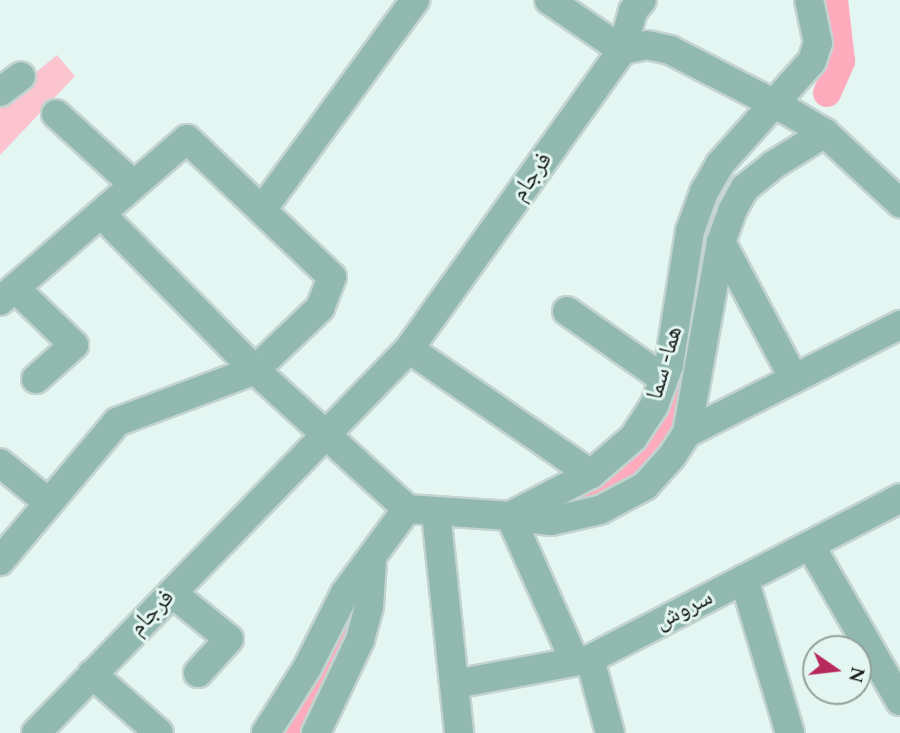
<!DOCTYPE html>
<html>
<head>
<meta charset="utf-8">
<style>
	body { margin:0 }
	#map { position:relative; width:900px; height:733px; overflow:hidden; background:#e4f6f1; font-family:Spectral,"Noto Naskh Arabic",serif }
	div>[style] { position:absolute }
	.green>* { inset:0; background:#fbc4cf }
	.canal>* { height:28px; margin:-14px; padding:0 14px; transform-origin:14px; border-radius:14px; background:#feacbd }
	.roads { filter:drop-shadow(2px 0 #c3d3cf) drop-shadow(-2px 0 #c3d3cf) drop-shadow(0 2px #c3d3cf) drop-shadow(0 -2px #c3d3cf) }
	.minor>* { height:28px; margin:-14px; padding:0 14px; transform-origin:14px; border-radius:14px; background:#91b9af }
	span { translate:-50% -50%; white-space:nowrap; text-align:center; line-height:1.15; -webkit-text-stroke:6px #e4f6f1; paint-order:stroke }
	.street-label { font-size:24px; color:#171e1c }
	.north { position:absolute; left:802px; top:635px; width:70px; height:70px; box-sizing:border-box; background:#e4f6f1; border:2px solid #92a09c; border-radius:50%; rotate:104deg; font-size:19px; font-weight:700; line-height:28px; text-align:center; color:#171e1c }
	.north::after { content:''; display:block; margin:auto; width:24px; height:32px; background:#b7285b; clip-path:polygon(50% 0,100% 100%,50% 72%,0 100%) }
</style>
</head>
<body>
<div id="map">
	<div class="green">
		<div style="clip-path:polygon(57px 55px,75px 76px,0 155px,0 102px)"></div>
	</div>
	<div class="canal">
		<div style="left:827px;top:93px;width:35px;rotate:-66deg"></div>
		<div style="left:841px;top:61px;width:61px;rotate:-96.5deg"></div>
		<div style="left:545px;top:511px;width:82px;rotate:-17.1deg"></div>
		<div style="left:623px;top:487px;width:45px;rotate:-47.7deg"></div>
		<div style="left:653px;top:454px;width:48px;rotate:-61.3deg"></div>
		<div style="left:676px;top:412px;width:187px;rotate:-78.9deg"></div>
		<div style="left:285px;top:733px;width:73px;rotate:-55.7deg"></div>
		<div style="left:326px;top:673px;width:76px;rotate:-65.8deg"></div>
	</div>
	<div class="roads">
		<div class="minor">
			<div style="left:549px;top:0;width:88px;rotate:34.4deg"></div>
			<div style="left:622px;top:50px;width:25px;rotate:-11deg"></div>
			<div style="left:647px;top:45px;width:24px;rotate:12deg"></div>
			<div style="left:670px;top:50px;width:133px;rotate:27.3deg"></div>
			<div style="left:788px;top:111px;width:43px;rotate:30.7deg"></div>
			<div style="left:825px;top:133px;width:103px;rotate:43deg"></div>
			<div style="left:0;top:92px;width:26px;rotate:-37deg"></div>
			<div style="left:56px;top:114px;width:105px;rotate:42.3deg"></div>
			<div style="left:262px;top:210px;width:260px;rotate:-53.9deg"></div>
			<div style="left:101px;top:214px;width:219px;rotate:45.4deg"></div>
			<div style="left:255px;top:370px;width:206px;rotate:42.4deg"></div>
			<div style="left:721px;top:242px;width:155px;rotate:61.9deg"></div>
			<div style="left:15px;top:288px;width:82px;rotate:44deg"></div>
			<div style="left:74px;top:345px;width:51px;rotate:138.2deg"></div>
			<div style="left:0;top:301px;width:247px;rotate:-40.9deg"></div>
			<div style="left:187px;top:139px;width:200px;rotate:43.6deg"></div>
			<div style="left:332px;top:277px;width:33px;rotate:111deg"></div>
			<div style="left:320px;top:308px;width:90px;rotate:136.4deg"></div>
			<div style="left:255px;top:370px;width:147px;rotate:159.4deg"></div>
			<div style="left:117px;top:422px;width:182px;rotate:130.1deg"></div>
			<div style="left:567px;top:311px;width:118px;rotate:35deg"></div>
			<div style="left:409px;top:349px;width:221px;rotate:34.5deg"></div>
			<div style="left:687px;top:433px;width:239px;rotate:-26.9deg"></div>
			<div style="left:0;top:463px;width:63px;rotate:39.2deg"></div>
			<div style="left:407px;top:509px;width:103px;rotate:3.9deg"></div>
			<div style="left:510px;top:516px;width:91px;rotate:-27.4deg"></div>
			<div style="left:591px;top:474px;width:55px;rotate:-40.6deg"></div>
			<div style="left:633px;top:438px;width:38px;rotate:-57deg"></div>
			<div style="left:654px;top:406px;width:44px;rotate:-69.9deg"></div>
			<div style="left:669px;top:365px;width:136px;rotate:-81.1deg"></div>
			<div style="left:690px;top:231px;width:41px;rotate:-70.3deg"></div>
			<div style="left:704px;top:192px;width:32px;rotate:-60deg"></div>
			<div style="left:720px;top:164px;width:138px;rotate:-48.2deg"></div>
			<div style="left:812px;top:61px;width:19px;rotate:-72deg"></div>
			<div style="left:818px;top:43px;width:44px;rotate:-101.8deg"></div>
			<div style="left:436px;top:513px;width:221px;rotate:84deg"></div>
			<div style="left:510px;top:516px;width:41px;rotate:7deg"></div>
			<div style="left:551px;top:521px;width:50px;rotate:-12.7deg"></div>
			<div style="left:600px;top:510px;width:51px;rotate:-28.1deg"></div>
			<div style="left:645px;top:486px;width:40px;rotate:-48deg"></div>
			<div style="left:672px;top:456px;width:27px;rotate:-57deg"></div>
			<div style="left:687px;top:433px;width:194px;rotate:-79.9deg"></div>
			<div style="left:721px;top:242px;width:33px;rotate:-70deg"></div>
			<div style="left:732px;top:211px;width:26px;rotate:-61deg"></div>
			<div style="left:745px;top:188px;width:36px;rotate:-39deg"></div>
			<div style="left:773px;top:165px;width:61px;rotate:-31.6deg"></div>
			<div style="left:510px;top:516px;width:158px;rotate:66deg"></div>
			<div style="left:810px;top:545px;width:180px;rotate:60deg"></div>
			<div style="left:744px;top:579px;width:161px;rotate:73.4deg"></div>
			<div style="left:172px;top:593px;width:73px;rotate:38.9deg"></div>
			<div style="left:229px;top:639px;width:46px;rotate:132.4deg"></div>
			<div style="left:590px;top:659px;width:77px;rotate:74.9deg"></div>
			<div style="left:92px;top:674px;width:89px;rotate:41.4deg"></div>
			<div style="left:455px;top:684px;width:137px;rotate:-10.5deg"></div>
			<div style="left:590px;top:659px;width:349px;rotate:-27.4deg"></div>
			<div style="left:36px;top:733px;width:535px;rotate:-45.83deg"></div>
			<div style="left:409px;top:349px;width:367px;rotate:-54.5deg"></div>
			<div style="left:622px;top:50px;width:41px;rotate:-74.2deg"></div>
			<div style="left:633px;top:11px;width:14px;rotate:-51deg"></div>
			<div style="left:266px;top:733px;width:77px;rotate:-57.8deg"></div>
			<div style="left:307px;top:668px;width:84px;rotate:-63.1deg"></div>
			<div style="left:345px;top:593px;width:104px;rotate:-53.6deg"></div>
			<div style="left:316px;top:733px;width:103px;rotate:-64.7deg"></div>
			<div style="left:360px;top:640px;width:35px;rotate:-75deg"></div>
			<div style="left:369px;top:606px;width:45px;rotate:-86.2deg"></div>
		</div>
	</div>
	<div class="street-label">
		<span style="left:532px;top:177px;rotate:-55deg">فرجام</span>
		<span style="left:665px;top:363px;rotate:-74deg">هما- سما</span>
		<span style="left:684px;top:610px;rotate:-27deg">سروش</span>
		<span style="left:152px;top:613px;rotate:-46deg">فرجام</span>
	</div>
	<div class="north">N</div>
</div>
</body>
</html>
